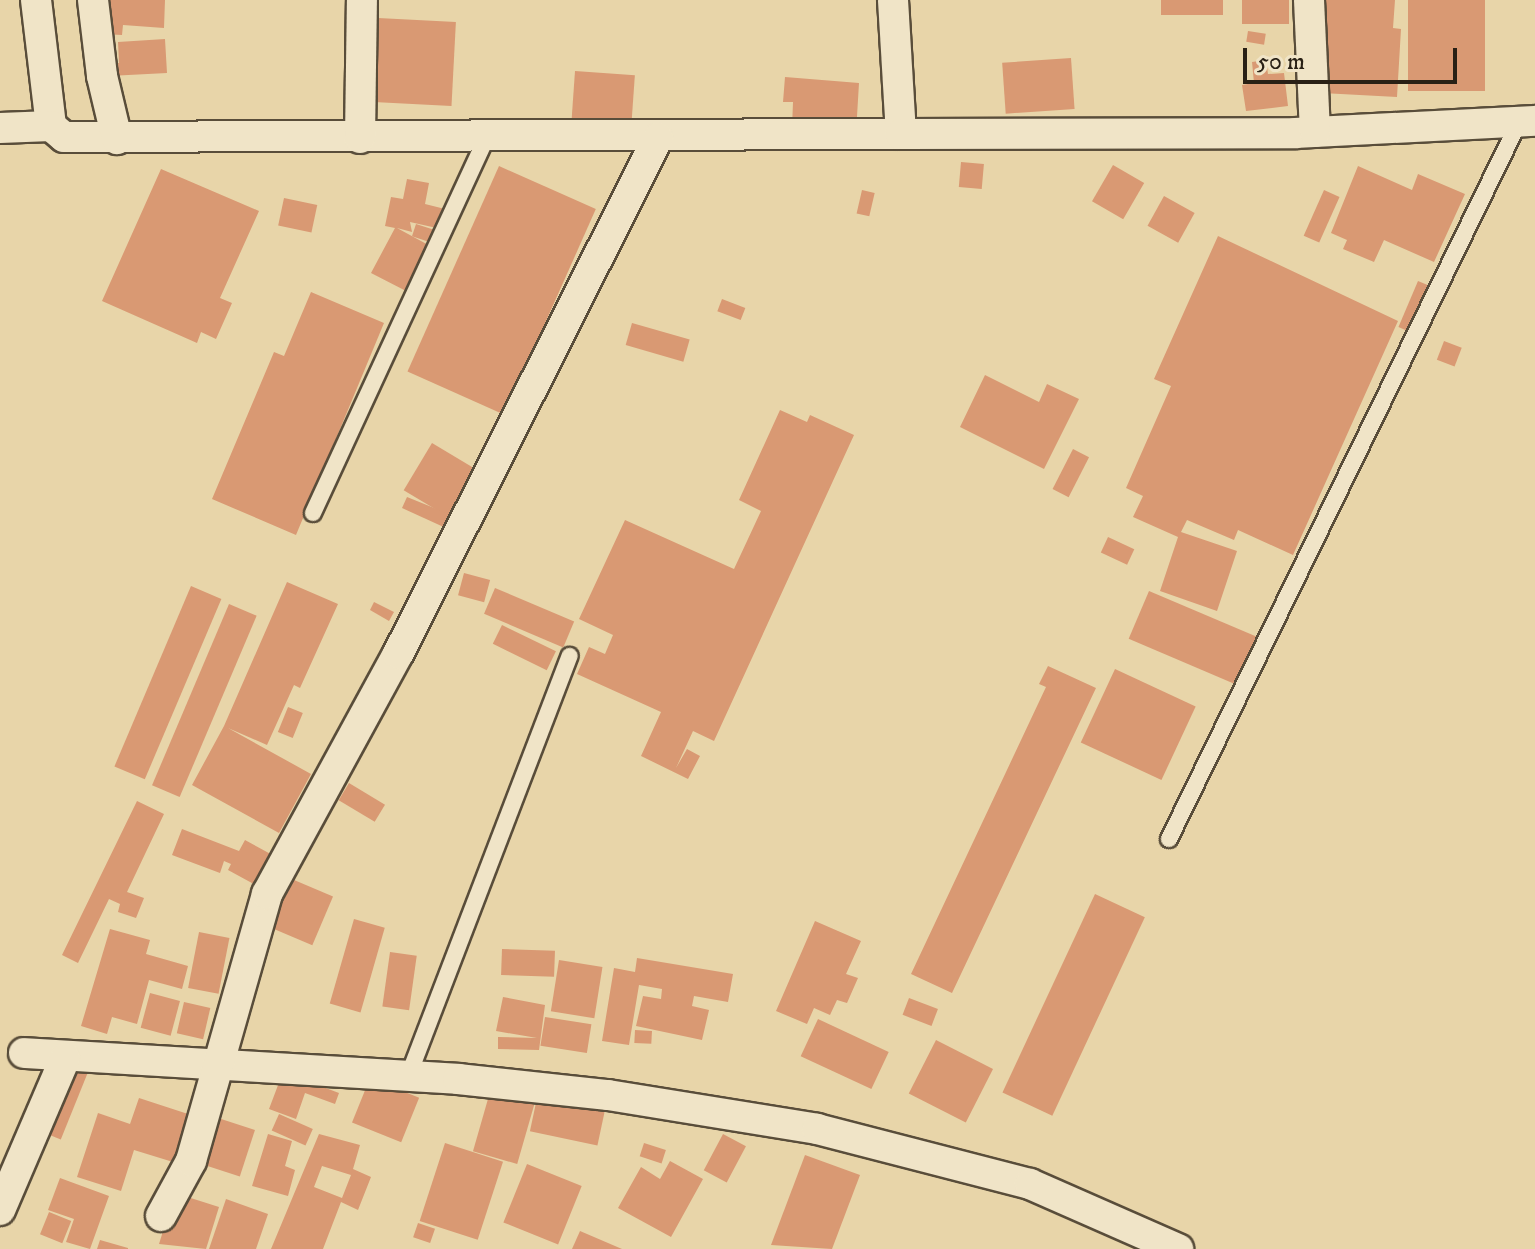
<!DOCTYPE html>
<html>
<head>
<meta charset="utf-8">
<style>
	body { margin:0 }
	#map { position:relative; width:1535px; height:1249px; overflow:hidden; background:#e8d5a9; font-family:"IM FELL DW Pica",serif }
	div>[style] { position:absolute }
	.building>* { inset:0; background:#d99973; transform-origin:0 0 }
	.roads { filter:drop-shadow(2px 0 #594d3a) drop-shadow(-2px 0 #594d3a) drop-shadow(0 2px #594d3a) drop-shadow(0 -2px #594d3a) }
	.service>* { height:16px; margin:-8px; padding:0 8px; transform-origin:8px; border-radius:8px; background:#f0e4c7 }
	.minor>* { height:30px; margin:-15px; padding:0 15px; transform-origin:15px; border-radius:15px; background:#f0e4c7 }
	span { translate:-50% -50%; white-space:nowrap; text-align:center; line-height:1.15; -webkit-text-stroke:6px #f0e4c7; paint-order:stroke }
	.scale { position:absolute; left:1243px; top:48px; width:214px; height:36px; box-sizing:border-box; border:4px solid #292015; border-top:0; padding-left:10px; font-size:24px; line-height:28px; white-space:nowrap; color:#292015; -webkit-text-stroke:6px #f0e4c7; paint-order:stroke }
</style>
</head>
<body>
<div id="map">
	<div class="building">
		<div style="clip-path:polygon(104px 0,165px 0,164px 28px,123px 25px,122px 35px,102px 34px)"></div>
		<div style="left:1161px;top:0;width:62px;height:15px"></div>
		<div style="left:1242px;top:0;width:47px;height:24px"></div>
		<div style="clip-path:polygon(1323px 0,1395px 0,1393px 28px,1401px 29px,1397px 97px,1322px 93px)"></div>
		<div style="left:1408px;top:0;width:77px;height:91px"></div>
		<div style="left:378px;top:18px;width:78px;height:84px;rotate:3deg"></div>
		<div style="left:1248px;top:31px;width:18px;height:11px;rotate:9deg"></div>
		<div style="clip-path:polygon(165px 39px,167px 73px,109px 76px,108px 63px,119px 63px,118px 42px)"></div>
		<div style="left:1071px;top:58px;width:51px;height:69px;rotate:86deg"></div>
		<div style="clip-path:polygon(1266px 60px,1268px 74px,1284px 73px,1288px 106px,1246px 111px,1242px 85px,1254px 83px,1252px 62px)"></div>
		<div style="left:575px;top:71px;width:60px;height:47px;rotate:4deg"></div>
		<div style="clip-path:polygon(785px 77px,859px 83px,856px 133px,792px 128px,793px 102px,783px 102px)"></div>
		<div style="left:961px;top:162px;width:23px;height:25px;rotate:5deg"></div>
		<div style="left:1113px;top:165px;width:36px;height:42px;rotate:30deg"></div>
		<div style="left:499px;top:166px;width:106px;height:225px;rotate:24deg"></div>
		<div style="clip-path:polygon(1358px 166px,1412px 190px,1418px 174px,1465px 194px,1434px 262px,1384px 240px,1374px 262px,1343px 249px,1347px 240px,1331px 233px)"></div>
		<div style="clip-path:polygon(161px 169px,259px 211px,220px 298px,232px 303px,216px 339px,201px 332px,197px 343px,102px 301px)"></div>
		<div style="clip-path:polygon(407px 179px,429px 183px,425px 204px,445px 209px,441px 229px,410px 222px,412px 232px,397px 228px,432px 247px,408px 292px,371px 273px,395px 228px,385px 226px,391px 197px,403px 199px)"></div>
		<div style="left:862px;top:190px;width:13px;height:24px;rotate:13deg"></div>
		<div style="left:1324px;top:190px;width:17px;height:50px;rotate:24deg"></div>
		<div style="left:1164px;top:196px;width:35px;height:34px;rotate:29deg"></div>
		<div style="left:284px;top:198px;width:34px;height:28px;rotate:12deg"></div>
		<div style="left:416px;top:224px;width:23px;height:13px;rotate:18deg"></div>
		<div style="clip-path:polygon(1218px 236px,1398px 321px,1293px 555px,1238px 530px,1234px 540px,1187px 520px,1181px 532px,1237px 551px,1217px 611px,1160px 591px,1178px 537px,1133px 517px,1143px 496px,1126px 488px,1171px 386px,1154px 379px)"></div>
		<div style="left:1418px;top:281px;width:15px;height:50px;rotate:23deg"></div>
		<div style="clip-path:polygon(311px 292px,384px 323px,296px 535px,212px 499px,274px 352px,284px 356px)"></div>
		<div style="left:722px;top:299px;width:25px;height:13px;rotate:21deg"></div>
		<div style="left:632px;top:323px;width:60px;height:23px;rotate:16deg"></div>
		<div style="left:1444px;top:341px;width:19px;height:20px;rotate:21deg"></div>
		<div style="clip-path:polygon(985px 375px,1039px 402px,1047px 384px,1079px 399px,1044px 469px,960px 427px)"></div>
		<div style="clip-path:polygon(780px 410px,807px 422px,810px 415px,854px 435px,714px 741px,693px 731px,676px 768px,687px 749px,700px 756px,688px 779px,641px 756px,661px 712px,577px 674px,589px 647px,605px 654px,613px 635px,579px 619px,625px 520px,734px 569px,761px 511px,739px 500px)"></div>
		<div style="left:432px;top:443px;width:56px;height:55px;rotate:31deg"></div>
		<div style="left:1073px;top:449px;width:18px;height:45px;rotate:27deg"></div>
		<div style="clip-path:polygon(407px 497px,454px 516px,448px 529px,402px 508px)"></div>
		<div style="left:1108px;top:537px;width:29px;height:17px;rotate:25deg"></div>
		<div style="left:464px;top:573px;width:27px;height:23px;rotate:15deg"></div>
		<div style="clip-path:polygon(287px 582px,338px 604px,300px 688px,294px 685px,267px 745px,228px 728px,311px 774px,279px 833px,192px 785px,224px 726px)"></div>
		<div style="left:191px;top:586px;width:33px;height:196px;rotate:23deg"></div>
		<div style="left:495px;top:588px;width:86px;height:28px;rotate:23deg"></div>
		<div style="left:1149px;top:591px;width:121px;height:52px;rotate:23deg"></div>
		<div style="clip-path:polygon(374px 602px,394px 612px,389px 621px,370px 610px)"></div>
		<div style="left:229px;top:604px;width:30px;height:197px;rotate:23deg"></div>
		<div style="left:502px;top:625px;width:60px;height:21px;rotate:26deg"></div>
		<div style="clip-path:polygon(1048px 666px,1096px 688px,952px 993px,911px 974px,1046px 687px,1039px 684px)"></div>
		<div style="left:1115px;top:669px;width:89px;height:81px;rotate:25deg"></div>
		<div style="left:288px;top:707px;width:16px;height:27px;rotate:22deg"></div>
		<div style="left:349px;top:783px;width:42px;height:20px;rotate:31deg"></div>
		<div style="clip-path:polygon(137px 801px,164px 814px,127px 892px,144px 898px,136px 918px,118px 912px,120px 904px,109px 899px,78px 963px,62px 955px)"></div>
		<div style="clip-path:polygon(182px 829px,239px 851px,245px 840px,278px 858px,261px 888px,228px 870px,231px 864px,224px 861px,220px 873px,172px 855px)"></div>
		<div style="left:287px;top:877px;width:50px;height:53px;rotate:23deg"></div>
		<div style="left:1095px;top:894px;width:55px;height:219px;rotate:25deg"></div>
		<div style="left:354px;top:919px;width:32px;height:88px;rotate:16deg"></div>
		<div style="clip-path:polygon(815px 921px,861px 941px,846px 974px,858px 978px,847px 1003px,837px 1000px,830px 1015px,814px 1008px,807px 1024px,776px 1011px)"></div>
		<div style="clip-path:polygon(110px 929px,150px 940px,146px 954px,188px 966px,182px 989px,149px 980px,137px 1024px,112px 1017px,107px 1034px,81px 1026px)"></div>
		<div style="left:199px;top:932px;width:31px;height:57px;rotate:11deg"></div>
		<div style="left:502px;top:949px;width:53px;height:26px;rotate:2deg"></div>
		<div style="left:390px;top:952px;width:27px;height:55px;rotate:8deg"></div>
		<div style="clip-path:polygon(637px 958px,733px 974px,728px 1002px,694px 996px,692px 1006px,709px 1010px,702px 1040px,636px 1026px,643px 996px,661px 999px,662px 989px,639px 985px,629px 1045px,602px 1041px,614px 968px,635px 972px)"></div>
		<div style="left:559px;top:960px;width:44px;height:52px;rotate:9deg"></div>
		<div style="left:150px;top:993px;width:31px;height:36px;rotate:15deg"></div>
		<div style="clip-path:polygon(503px 997px,545px 1005px,539px 1050px,498px 1049px,498px 1037px,537px 1038px,496px 1031px)"></div>
		<div style="left:909px;top:998px;width:31px;height:18px;rotate:21deg"></div>
		<div style="left:184px;top:1002px;width:27px;height:32px;rotate:13deg"></div>
		<div style="left:545px;top:1017px;width:47px;height:29px;rotate:9deg"></div>
		<div style="left:818px;top:1019px;width:78px;height:41px;rotate:25deg"></div>
		<div style="left:635px;top:1030px;width:17px;height:13px;rotate:3deg"></div>
		<div style="left:936px;top:1040px;width:64px;height:60px;rotate:27deg"></div>
		<div style="left:67px;top:1060px;width:24px;height:76px;rotate:22deg"></div>
		<div style="clip-path:polygon(283px 1072px,339px 1093px,335px 1104px,305px 1093px,296px 1119px,269px 1109px)"></div>
		<div style="left:370px;top:1078px;width:53px;height:48px;rotate:22deg"></div>
		<div style="left:492px;top:1085px;width:46px;height:69px;rotate:16deg"></div>
		<div style="clip-path:polygon(139px 1098px,188px 1114px,173px 1162px,134px 1150px,121px 1191px,77px 1177px,98px 1113px,130px 1124px)"></div>
		<div style="left:537px;top:1098px;width:69px;height:34px;rotate:12deg"></div>
		<div style="left:279px;top:1114px;width:37px;height:18px;rotate:24deg"></div>
		<div style="left:215px;top:1117px;width:42px;height:49px;rotate:18deg"></div>
		<div style="clip-path:polygon(268px 1134px,292px 1141px,285px 1166px,295px 1170px,288px 1196px,252px 1186px)"></div>
		<div style="clip-path:polygon(evenodd,319px 1134px,360px 1145px,353px 1169px,371px 1177px,358px 1210px,341px 1202px,323px 1249px,271px 1249px,319px 1134px,322px 1166px,351px 1175px,342px 1198px,314px 1187px,322px 1166px)"></div>
		<div style="left:723px;top:1134px;width:26px;height:41px;rotate:28deg"></div>
		<div style="left:445px;top:1143px;width:61px;height:82px;rotate:18deg"></div>
		<div style="left:644px;top:1143px;width:23px;height:14px;rotate:18deg"></div>
		<div style="clip-path:polygon(805px 1155px,860px 1175px,832px 1249px,771px 1245px)"></div>
		<div style="clip-path:polygon(670px 1161px,703px 1179px,671px 1237px,618px 1208px,641px 1167px,660px 1179px)"></div>
		<div style="left:527px;top:1164px;width:59px;height:63px;rotate:22deg"></div>
		<div style="clip-path:polygon(60px 1178px,109px 1196px,90px 1249px,66px 1242px,74px 1219px,48px 1210px)"></div>
		<div style="clip-path:polygon(175px 1193px,219px 1207px,206px 1249px,159px 1244px)"></div>
		<div style="clip-path:polygon(226px 1199px,268px 1214px,256px 1249px,209px 1249px)"></div>
		<div style="left:49px;top:1212px;width:24px;height:24px;rotate:22deg"></div>
		<div style="left:418px;top:1223px;width:18px;height:15px;rotate:19deg"></div>
		<div style="clip-path:polygon(580px 1231px,622px 1249px,572px 1249px)"></div>
		<div style="clip-path:polygon(100px 1240px,128px 1248px,128px 1249px,97px 1249px)"></div>
	</div>
	<div class="roads">
		<div class="service">
			<div style="left:313px;top:513px;width:413px;rotate:-65.2deg"></div>
			<div style="left:1169px;top:839px;width:798px;rotate:-63.98deg"></div>
			<div style="left:408px;top:1077px;width:451px;rotate:-69deg"></div>
		</div>
		<div class="minor">
			<div style="left:36px;top:0;width:127px;rotate:83.2deg"></div>
			<div style="left:51px;top:126px;width:17px;rotate:40deg"></div>
			<div style="left:64px;top:137px;width:837px;rotate:-0.21deg"></div>
			<div style="left:93px;top:0;width:77px;rotate:83.2deg"></div>
			<div style="left:102px;top:76px;width:65px;rotate:76.6deg"></div>
			<div style="left:893px;top:0;width:134px;rotate:86.6deg"></div>
			<div style="left:901px;top:134px;width:394px;rotate:-0.1deg"></div>
			<div style="left:1295px;top:133px;width:240px;rotate:-2.9deg"></div>
			<div style="left:1309px;top:0;width:132px;rotate:87.4deg"></div>
			<div style="left:0;top:128px;width:51px;rotate:-2.2deg"></div>
			<div style="left:360px;top:138px;width:138px;rotate:-89.2deg"></div>
			<div style="left:24px;top:1053px;width:435px;rotate:3.4deg"></div>
			<div style="left:458px;top:1079px;width:151px;rotate:6.1deg"></div>
			<div style="left:608px;top:1095px;width:212px;rotate:9.2deg"></div>
			<div style="left:817px;top:1129px;width:220px;rotate:14.5deg"></div>
			<div style="left:1030px;top:1184px;width:162px;rotate:23.7deg"></div>
			<div style="left:0;top:1210px;width:165px;rotate:-66.8deg"></div>
			<div style="left:161px;top:1216px;width:63px;rotate:-61.4deg"></div>
			<div style="left:191px;top:1161px;width:278px;rotate:-74.1deg"></div>
			<div style="left:267px;top:894px;width:273px;rotate:-61.4deg"></div>
			<div style="left:398px;top:654px;width:578px;rotate:-63.26deg"></div>
		</div>
	</div>
	<div class="scale">50 m</div>
</div>
</body>
</html>
